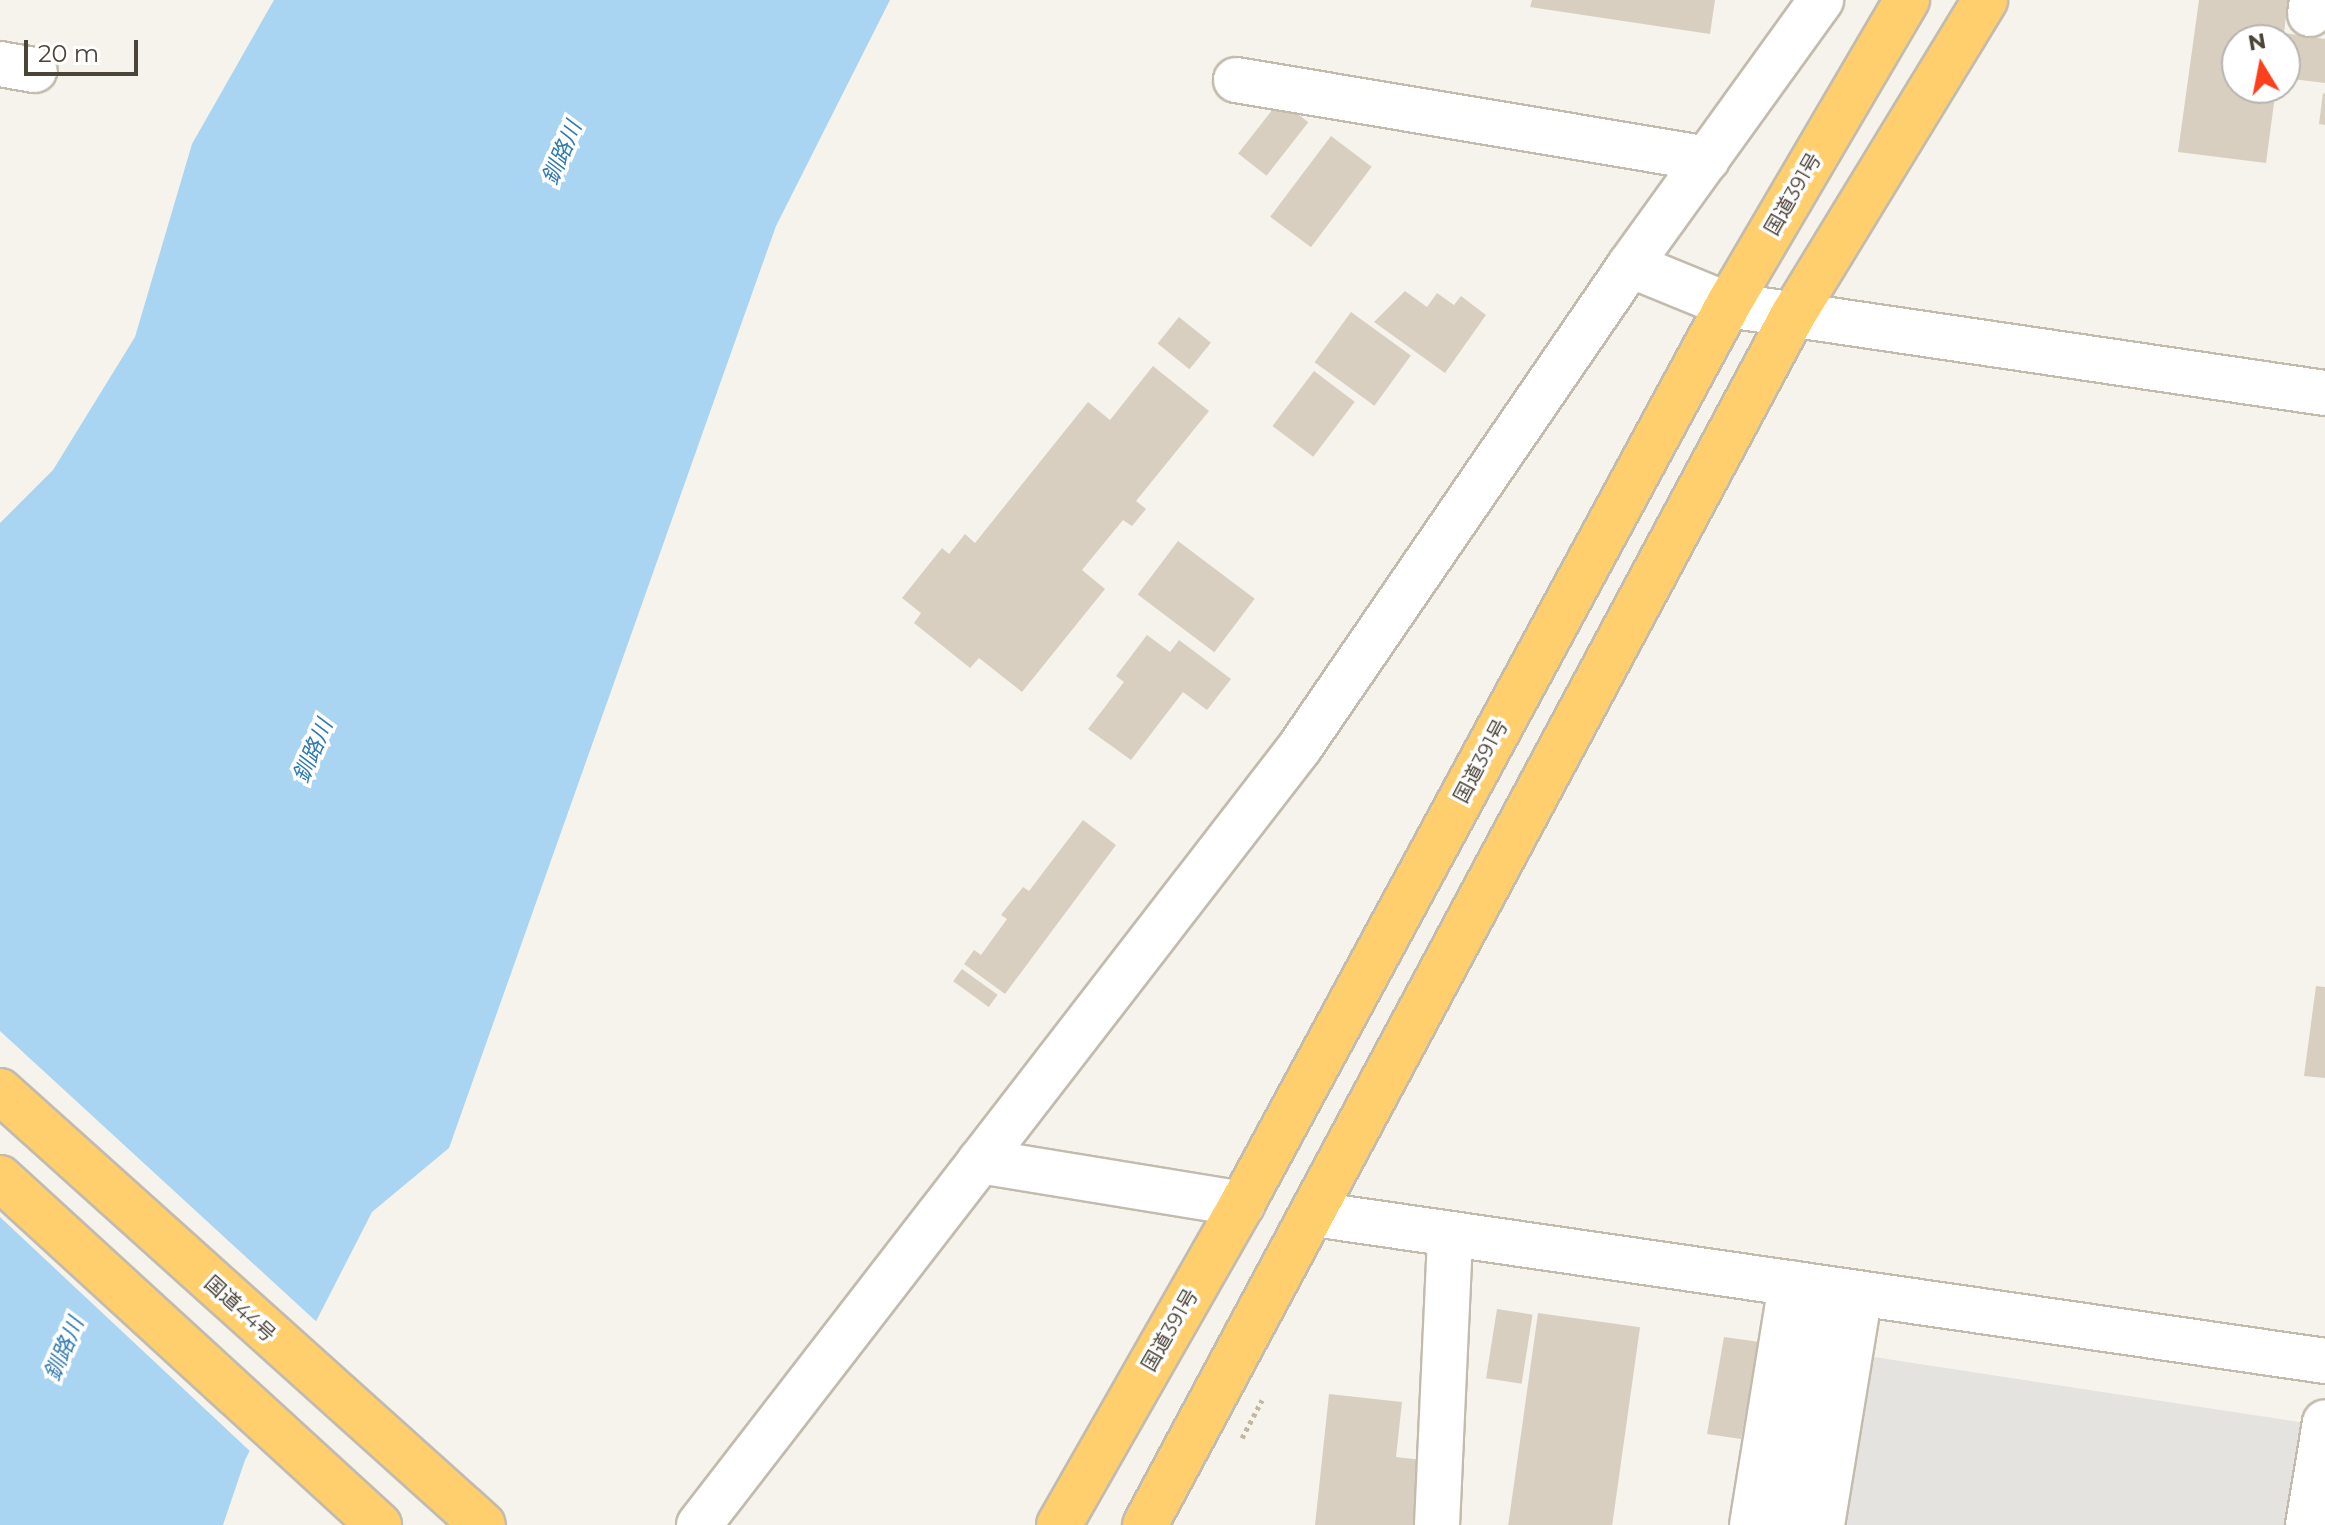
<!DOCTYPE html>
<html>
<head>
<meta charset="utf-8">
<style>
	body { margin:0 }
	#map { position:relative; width:2325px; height:1525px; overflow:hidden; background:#f6f3ec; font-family:Montserrat,"Noto Sans JP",sans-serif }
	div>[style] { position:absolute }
	.parking>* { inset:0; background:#e5e3e0 }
	.water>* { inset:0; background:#a9d4f2 }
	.pier>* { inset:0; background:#f6f3ec }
	.building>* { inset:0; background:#d8cfc1; transform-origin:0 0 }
	.path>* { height:5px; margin-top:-2.5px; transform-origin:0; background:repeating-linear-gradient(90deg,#c4b79f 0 4px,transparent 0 8px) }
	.roads { filter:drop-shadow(2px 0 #c2bbae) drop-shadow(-2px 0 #c2bbae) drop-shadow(0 2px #c2bbae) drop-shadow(0 -2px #c2bbae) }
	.minor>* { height:44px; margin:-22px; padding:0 22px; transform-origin:22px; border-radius:22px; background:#fff }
	.highway>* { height:44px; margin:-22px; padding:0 22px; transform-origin:22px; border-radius:22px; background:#ffcf6e }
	span { translate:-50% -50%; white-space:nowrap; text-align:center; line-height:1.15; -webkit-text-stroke:7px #fff; paint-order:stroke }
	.street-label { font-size:20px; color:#4b4439 }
	.water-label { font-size:22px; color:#2e7ab2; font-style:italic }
	.north { position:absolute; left:2221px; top:24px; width:80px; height:80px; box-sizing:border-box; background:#fff; border:2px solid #b7b4b0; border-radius:50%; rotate:350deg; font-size:22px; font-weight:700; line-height:32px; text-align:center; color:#4b4439 }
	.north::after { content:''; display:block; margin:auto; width:28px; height:36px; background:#fc3f1d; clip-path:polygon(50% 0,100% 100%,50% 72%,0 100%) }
	.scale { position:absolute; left:24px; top:40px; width:114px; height:36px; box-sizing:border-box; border:4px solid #4b4439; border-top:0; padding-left:10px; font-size:24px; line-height:28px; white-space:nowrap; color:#4b4439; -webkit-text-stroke:6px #fff; paint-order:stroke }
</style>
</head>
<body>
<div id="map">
	<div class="parking">
		<div style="clip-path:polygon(1835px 1351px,2325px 1426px,2325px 1525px,1808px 1525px)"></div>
	</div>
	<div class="water">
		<div style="clip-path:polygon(274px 0,890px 0,776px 226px,449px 1148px,372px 1212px,245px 1460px,223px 1525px,0 1525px,0 523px,53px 470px,135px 337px,192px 144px)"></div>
	</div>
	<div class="pier">
		<div style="clip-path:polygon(0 1031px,319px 1324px,253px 1454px,0 1217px)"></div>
	</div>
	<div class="building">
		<div style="clip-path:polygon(1532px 0,1715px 0,1710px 34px,1530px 7px)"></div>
		<div style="clip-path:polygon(2199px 0,2288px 0,2284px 33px,2325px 39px,2325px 83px,2285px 78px,2285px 40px,2237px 40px,2237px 88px,2276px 88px,2266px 163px,2178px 152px)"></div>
		<div style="clip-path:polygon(2323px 93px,2325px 94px,2325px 125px,2319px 124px)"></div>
		<div style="left:1280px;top:100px;width:36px;height:68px;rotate:38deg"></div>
		<div style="left:1331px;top:136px;width:51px;height:101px;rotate:37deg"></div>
		<div style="clip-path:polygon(1405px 291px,1427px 307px,1437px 293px,1454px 305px,1461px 296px,1486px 315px,1445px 373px,1374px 322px)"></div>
		<div style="left:1351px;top:312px;width:74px;height:62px;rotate:36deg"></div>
		<div style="left:1179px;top:317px;width:41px;height:34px;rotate:39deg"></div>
		<div style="clip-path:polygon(1153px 366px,1209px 411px,1136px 501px,1146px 509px,1132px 526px,1123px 520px,1082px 570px,1105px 589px,1022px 692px,979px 658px,970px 668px,914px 623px,921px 613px,902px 598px,942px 548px,949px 554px,965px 534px,975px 543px,1088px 402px,1110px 420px)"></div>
		<div style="left:1314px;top:371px;width:51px;height:69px;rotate:37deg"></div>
		<div style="left:1178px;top:541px;width:96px;height:67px;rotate:37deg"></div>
		<div style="clip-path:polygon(1147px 635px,1170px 652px,1179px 640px,1231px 679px,1207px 710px,1183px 692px,1131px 760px,1088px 729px,1124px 682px,1116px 676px)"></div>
		<div style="clip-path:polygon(1083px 820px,1116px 845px,1005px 994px,964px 964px,974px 950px,981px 955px,1007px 919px,1001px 915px,1023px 887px,1029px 891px)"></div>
		<div style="left:962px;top:969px;width:44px;height:15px;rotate:36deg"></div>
		<div style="clip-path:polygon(2316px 986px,2325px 987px,2325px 1078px,2304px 1076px)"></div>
		<div style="left:1497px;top:1309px;width:36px;height:70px;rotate:9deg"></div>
		<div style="left:1538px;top:1313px;width:103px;height:214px;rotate:8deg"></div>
		<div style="clip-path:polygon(1724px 1337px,1767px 1343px,1755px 1412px,1746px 1411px,1741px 1439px,1707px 1434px)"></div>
		<div style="clip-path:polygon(1329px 1394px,1402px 1402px,1396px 1457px,1431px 1461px,1424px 1525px,1315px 1525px)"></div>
	</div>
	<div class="path">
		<div style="left:1242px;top:1438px;width:43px;rotate:-62.2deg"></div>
	</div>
	<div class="roads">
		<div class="minor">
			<div style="left:2310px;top:14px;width:14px;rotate:-82deg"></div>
			<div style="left:0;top:64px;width:35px;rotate:10deg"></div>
			<div style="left:1236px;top:80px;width:478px;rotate:9.5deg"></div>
			<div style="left:1630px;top:265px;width:106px;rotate:22.2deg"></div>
			<div style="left:1728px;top:305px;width:603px;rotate:8.39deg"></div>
			<div style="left:980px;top:1161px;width:266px;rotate:9.3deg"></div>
			<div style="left:1314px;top:1214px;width:1022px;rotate:8.27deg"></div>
			<div style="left:699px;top:1525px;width:983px;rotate:-52.31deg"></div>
			<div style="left:1300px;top:747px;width:584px;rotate:-55.6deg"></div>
			<div style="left:1630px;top:265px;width:327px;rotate:-54.2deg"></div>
			<div style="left:1437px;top:1525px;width:291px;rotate:-87.4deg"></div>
			<div style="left:1752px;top:1525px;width:245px;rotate:-80.8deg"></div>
			<div style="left:1790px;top:1525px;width:239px;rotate:-82.1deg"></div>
			<div style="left:1822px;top:1525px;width:234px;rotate:-80.7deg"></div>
			<div style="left:2308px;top:1525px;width:104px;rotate:-80.6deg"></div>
		</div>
		<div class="highway">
			<div style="left:0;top:1091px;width:649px;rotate:41.94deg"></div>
			<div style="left:0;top:1178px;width:514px;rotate:42.48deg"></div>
			<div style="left:1059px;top:1525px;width:369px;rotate:-60.3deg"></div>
			<div style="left:1242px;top:1204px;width:1022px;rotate:-61.6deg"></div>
			<div style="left:1728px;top:305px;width:354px;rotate:-59.6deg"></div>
			<div style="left:1145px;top:1525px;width:1373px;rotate:-61.83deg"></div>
			<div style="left:1793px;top:315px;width:369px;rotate:-58.6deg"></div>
		</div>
	</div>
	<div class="street-label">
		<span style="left:1793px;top:194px;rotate:-60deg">国道391号</span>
		<span style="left:1481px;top:761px;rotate:-62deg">国道391号</span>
		<span style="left:240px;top:1309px;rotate:42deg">国道44号</span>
		<span style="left:1170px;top:1330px;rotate:-60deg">国道391号</span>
	</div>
	<div class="water-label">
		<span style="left:562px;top:153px;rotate:-67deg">釧路川</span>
		<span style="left:313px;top:751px;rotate:-67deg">釧路川</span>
		<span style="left:64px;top:1349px;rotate:-67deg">釧路川</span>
	</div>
	<div class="north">N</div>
	<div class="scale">20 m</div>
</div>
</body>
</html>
